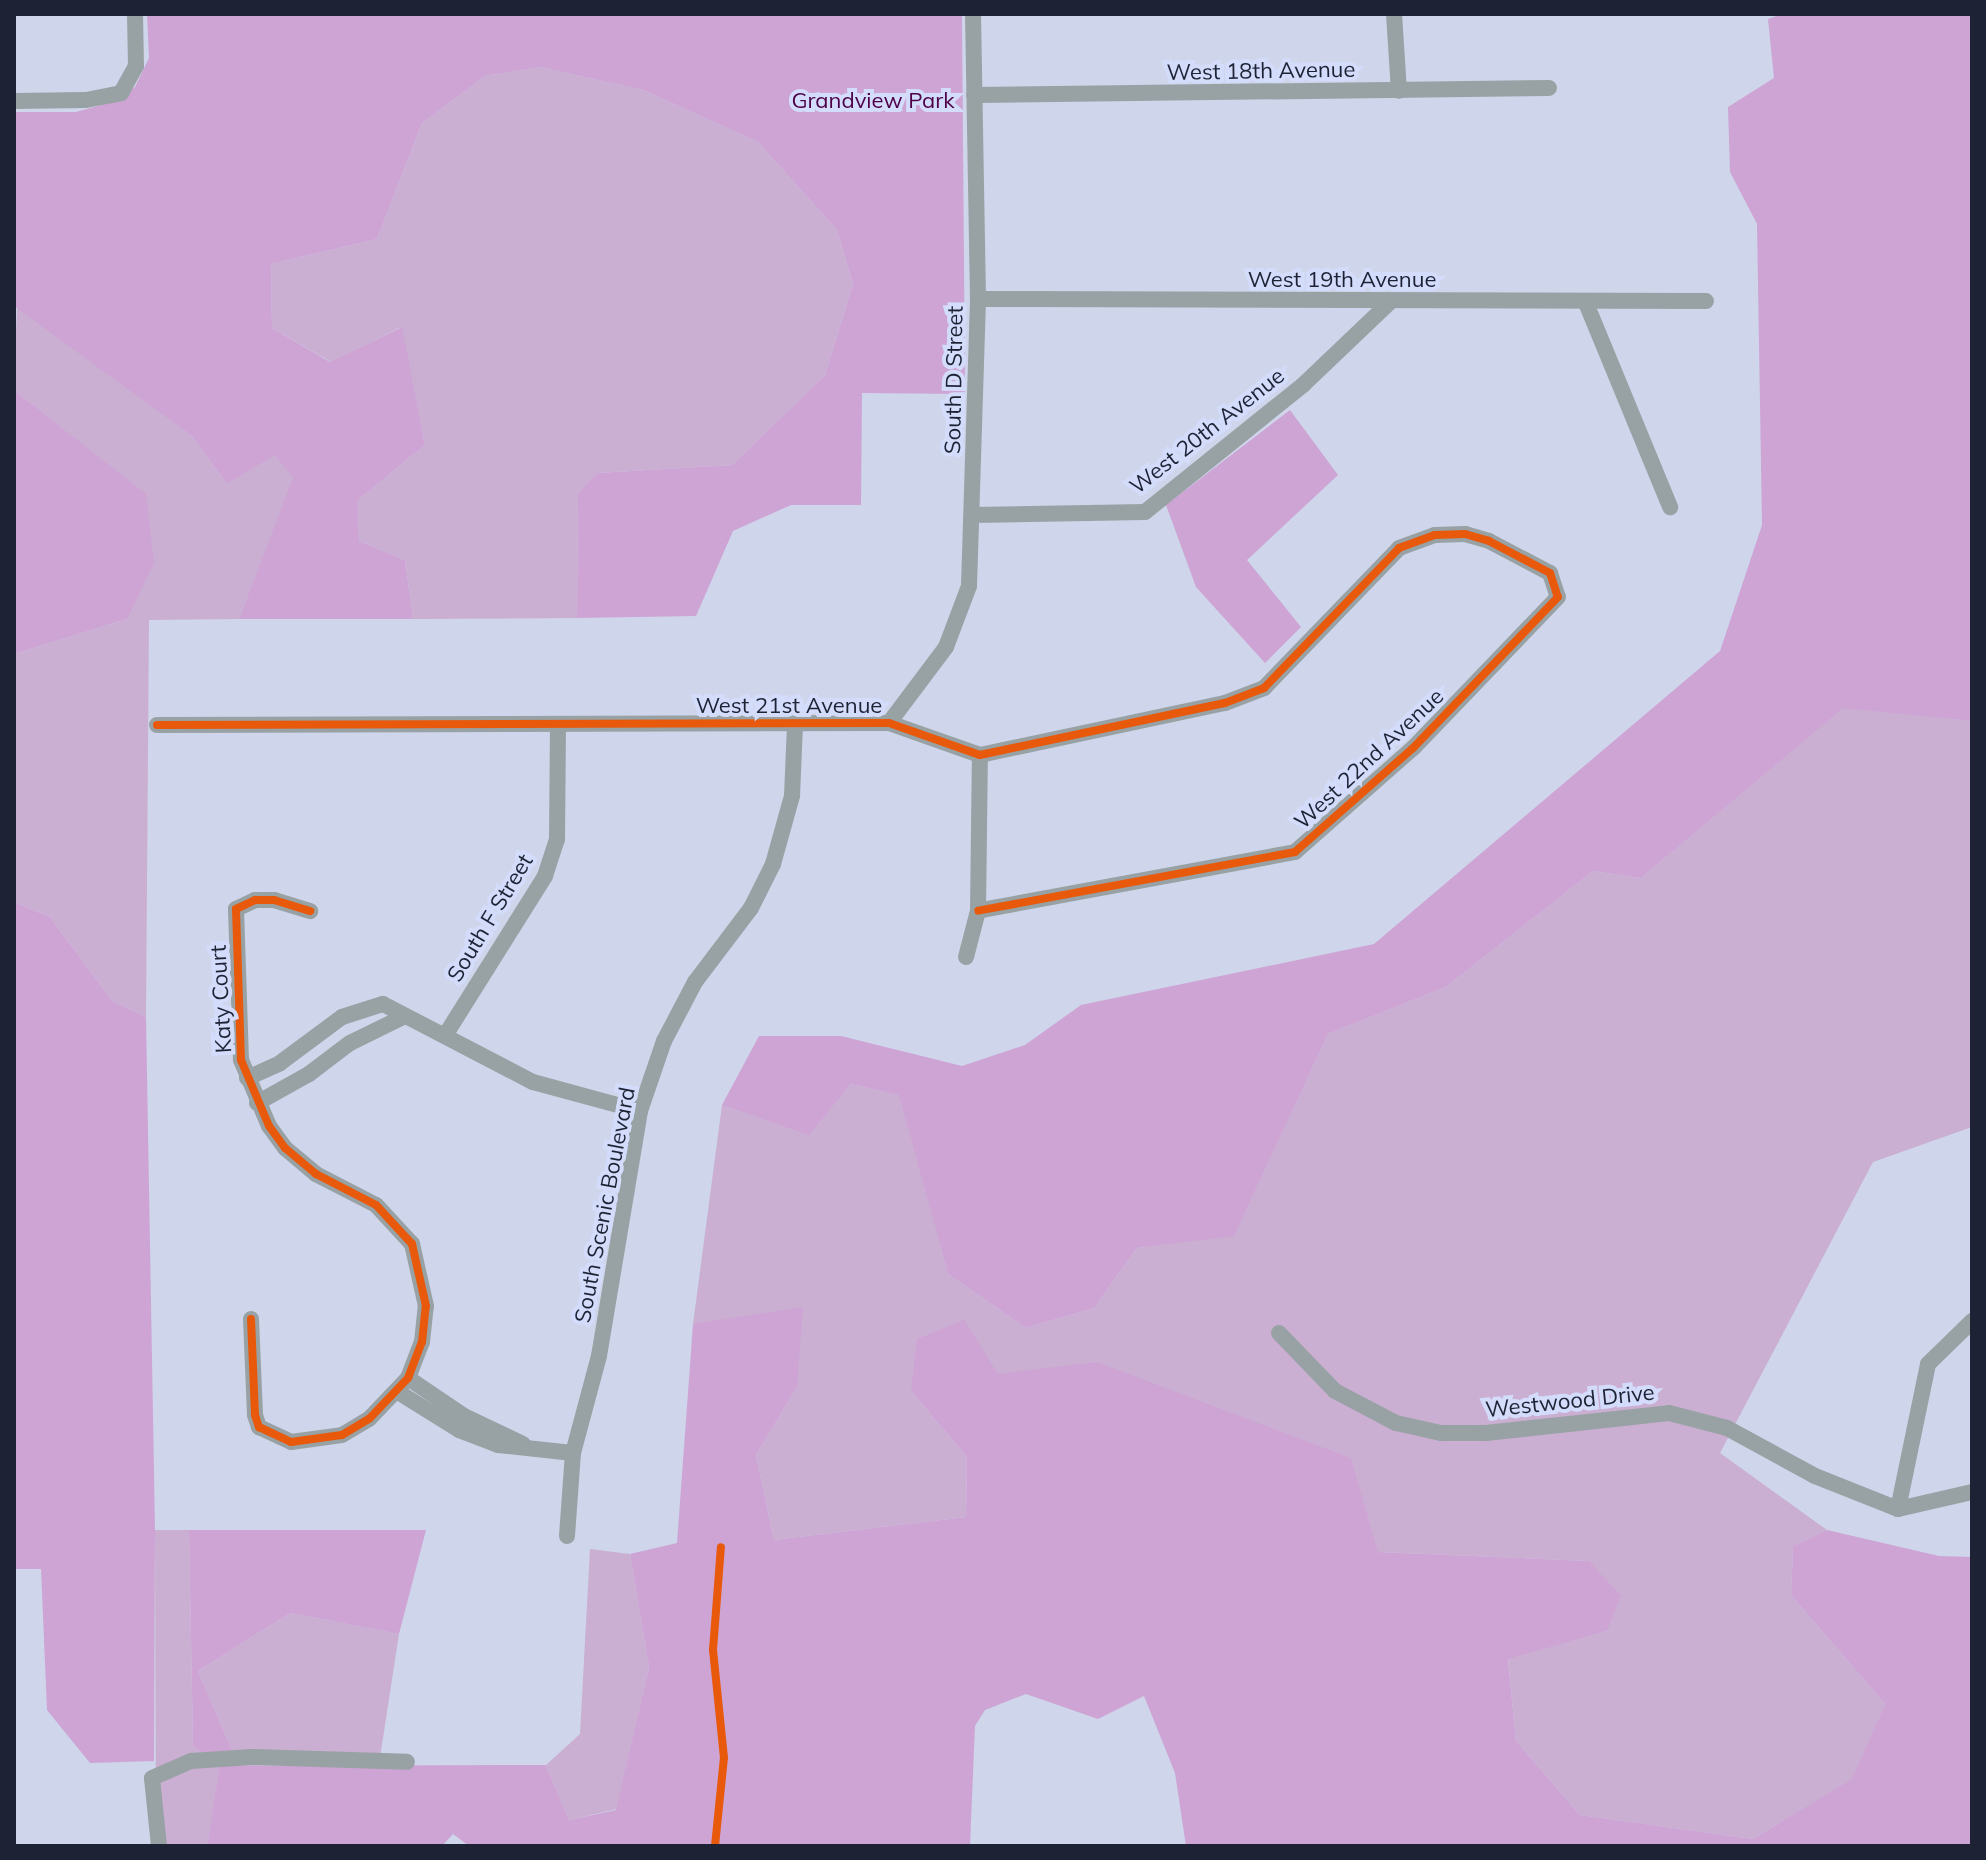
<!DOCTYPE html>
<html>
<head>
<meta charset="utf-8">
<style>
	body { margin:0 }
	#map { position:relative; width:1986px; height:1860px; overflow:hidden; background:#cfd5eb; font-family:Mulish,sans-serif }
	div>[style] { position:absolute }
	.green>* { inset:0; background:#caafd2 }
	.forest>* { inset:0; background:#cda4d4 }
	.minor>* { height:16px; margin:-8px; padding:0 8px; transform-origin:8px; border-radius:8px; background:#98a2a4 }
	.cycleway>* { height:8px; margin:-4px; padding:0 4px; transform-origin:4px; border-radius:4px; background:#e8590c }
	span { translate:-50% -50%; white-space:nowrap; text-align:center; line-height:1.15; -webkit-text-stroke:8px #d3dcfb; paint-order:stroke }
	.street-label { font-size:22px; color:#1d2335 }
	.park-label { font-size:22px; color:#4d0047 }
	.frame { position:absolute; inset:0; border:16px solid #1d2335; pointer-events:none }
</style>
</head>
<body>
<div id="map">
	<div class="green">
		<div style="clip-path:polygon(540px 67px,643px 90px,758px 142px,837px 230px,853px 284px,825px 375px,732px 465px,597px 473px,578px 493px,577px 618px,413px 619px,405px 560px,359px 541px,358px 500px,425px 445px,401px 327px,331px 362px,272px 328px,271px 264px,377px 239px,422px 123px,485px 76px)"></div>
		<div style="clip-path:polygon(17px 305px,192px 436px,227px 484px,275px 454px,294px 479px,239px 619px,149px 620px,146px 1017px,112px 1001px,50px 917px,14px 902px,14px 654px,127px 619px,145px 494px,14px 390px)"></div>
		<div style="clip-path:polygon(1843px 707px,1972px 721px,1972px 1127px,1873px 1162px,1720px 1453px,1827px 1530px,1793px 1546px,1791px 1595px,1885px 1704px,1853px 1779px,1753px 1839px,1580px 1815px,1516px 1741px,1508px 1658px,1607px 1631px,1588px 1561px,1378px 1552px,1097px 1362px,911px 1391px,967px 1457px,966px 1517px,774px 1540px,756px 1455px,797px 1387px,693px 1324px,722px 1105px,809px 1134px,851px 1084px,900px 1095px,948px 1274px,1026px 1328px,1094px 1308px,1137px 1248px,1234px 1235px,1328px 1034px,1446px 987px,1593px 871px,1641px 878px)"></div>
		<div style="clip-path:polygon(155px 1530px,189px 1530px,193px 1746px,221px 1766px,207px 1846px,156px 1846px)"></div>
		<div style="clip-path:polygon(590px 1549px,630px 1554px,649px 1667px,617px 1809px,569px 1820px,546px 1765px,580px 1734px)"></div>
		<div style="clip-path:polygon(290px 1613px,399px 1634px,379px 1764px,239px 1766px,198px 1671px)"></div>
	</div>
	<div class="forest">
		<div style="clip-path:polygon(147px 14px,962px 14px,965px 394px,862px 393px,861px 505px,791px 505px,733px 531px,696px 616px,577px 618px,578px 493px,597px 473px,732px 465px,825px 375px,853px 284px,837px 230px,758px 142px,643px 90px,540px 67px,485px 76px,422px 123px,377px 239px,271px 264px,272px 328px,330px 362px,402px 327px,425px 445px,358px 500px,359px 541px,405px 560px,413px 619px,239px 619px,293px 478px,275px 455px,227px 484px,192px 436px,14px 306px,14px 112px,76px 112px,112px 102px,135px 87px,149px 58px)"></div>
		<div style="clip-path:polygon(1782px 14px,1972px 14px,1972px 721px,1843px 708px,1641px 878px,1593px 871px,1446px 987px,1328px 1034px,1234px 1236px,1137px 1248px,1094px 1308px,1026px 1328px,948px 1274px,899px 1095px,851px 1084px,809px 1135px,722px 1105px,759px 1036px,841px 1036px,962px 1066px,1025px 1045px,1081px 1005px,1374px 944px,1720px 651px,1762px 525px,1757px 224px,1730px 172px,1728px 107px,1774px 78px,1768px 19px)"></div>
		<div style="clip-path:polygon(14px 390px,146px 494px,154px 563px,127px 619px,14px 654px)"></div>
		<div style="clip-path:polygon(1290px 410px,1338px 475px,1247px 560px,1301px 627px,1265px 663px,1196px 587px,1166px 505px)"></div>
		<div style="clip-path:polygon(14px 902px,50px 917px,112px 1001px,146px 1017px,155px 1530px,154px 1761px,90px 1763px,47px 1710px,41px 1569px,14px 1569px)"></div>
		<div style="clip-path:polygon(803px 1307px,797px 1387px,756px 1455px,774px 1540px,966px 1517px,967px 1457px,911px 1391px,917px 1339px,964px 1320px,998px 1374px,1097px 1362px,1351px 1458px,1378px 1552px,1589px 1561px,1621px 1596px,1607px 1631px,1508px 1659px,1516px 1741px,1580px 1815px,1753px 1839px,1852px 1779px,1885px 1704px,1791px 1595px,1793px 1546px,1827px 1530px,1939px 1556px,1972px 1557px,1972px 1846px,1186px 1846px,1175px 1773px,1144px 1696px,1098px 1719px,1026px 1694px,985px 1710px,975px 1726px,970px 1846px,469px 1846px,453px 1834px,442px 1846px,207px 1846px,220px 1766px,193px 1746px,189px 1530px,426px 1530px,399px 1634px,290px 1613px,198px 1671px,239px 1766px,546px 1765px,569px 1820px,616px 1810px,649px 1667px,630px 1554px,677px 1543px,693px 1324px)"></div>
	</div>
	<div class="minor">
		<div style="left:1394px;top:14px;width:77px;rotate:86.3deg"></div>
		<div style="left:974px;top:95px;width:575px;rotate:-0.7deg"></div>
		<div style="left:14px;top:101px;width:72px;rotate:-0.8deg"></div>
		<div style="left:86px;top:100px;width:36px;rotate:-11deg"></div>
		<div style="left:121px;top:93px;width:31px;rotate:-61deg"></div>
		<div style="left:136px;top:66px;width:52px;rotate:-91.1deg"></div>
		<div style="left:978px;top:299px;width:728px;rotate:0.16deg"></div>
		<div style="left:1586px;top:303px;width:221px;rotate:67.6deg"></div>
		<div style="left:972px;top:515px;width:173px;rotate:-1deg"></div>
		<div style="left:1145px;top:512px;width:204px;rotate:-38.8deg"></div>
		<div style="left:1304px;top:384px;width:117px;rotate:-43.6deg"></div>
		<div style="left:889px;top:723px;width:95px;rotate:-53.1deg"></div>
		<div style="left:946px;top:647px;width:65px;rotate:-69.3deg"></div>
		<div style="left:969px;top:586px;width:287px;rotate:-88.2deg"></div>
		<div style="left:978px;top:299px;width:285px;rotate:-91deg"></div>
		<div style="left:157px;top:725px;width:732px;rotate:-0.16deg"></div>
		<div style="left:889px;top:723px;width:96px;rotate:19.4deg"></div>
		<div style="left:980px;top:755px;width:250px;rotate:-12deg"></div>
		<div style="left:1225px;top:703px;width:42px;rotate:-21deg"></div>
		<div style="left:1264px;top:688px;width:194px;rotate:-46deg"></div>
		<div style="left:1399px;top:548px;width:38px;rotate:-20deg"></div>
		<div style="left:1435px;top:535px;width:30px;rotate:-2deg"></div>
		<div style="left:1465px;top:534px;width:25px;rotate:16deg"></div>
		<div style="left:1489px;top:541px;width:69px;rotate:27.7deg"></div>
		<div style="left:1550px;top:573px;width:25px;rotate:72deg"></div>
		<div style="left:1558px;top:597px;width:209px;rotate:133.8deg"></div>
		<div style="left:1413px;top:748px;width:157px;rotate:138.6deg"></div>
		<div style="left:1295px;top:852px;width:322px;rotate:169.5deg"></div>
		<div style="left:966px;top:957px;width:48px;rotate:-75.4deg"></div>
		<div style="left:978px;top:911px;width:156px;rotate:-89.3deg"></div>
		<div style="left:446px;top:1034px;width:186px;rotate:-57.9deg"></div>
		<div style="left:545px;top:876px;width:38px;rotate:-72deg"></div>
		<div style="left:557px;top:840px;width:116px;rotate:-89.5deg"></div>
		<div style="left:247px;top:1078px;width:36px;rotate:-24deg"></div>
		<div style="left:280px;top:1063px;width:77px;rotate:-36.6deg"></div>
		<div style="left:342px;top:1017px;width:43px;rotate:-17.6deg"></div>
		<div style="left:383px;top:1004px;width:169px;rotate:27.5deg"></div>
		<div style="left:533px;top:1082px;width:111px;rotate:15.2deg"></div>
		<div style="left:257px;top:1103px;width:60px;rotate:-29.1deg"></div>
		<div style="left:309px;top:1074px;width:51px;rotate:-37.1deg"></div>
		<div style="left:350px;top:1043px;width:61px;rotate:-26.1deg"></div>
		<div style="left:251px;top:1319px;width:96px;rotate:87.6deg"></div>
		<div style="left:255px;top:1415px;width:13px;rotate:72deg"></div>
		<div style="left:259px;top:1427px;width:35px;rotate:25deg"></div>
		<div style="left:291px;top:1442px;width:51px;rotate:-7.8deg"></div>
		<div style="left:342px;top:1435px;width:31px;rotate:-31deg"></div>
		<div style="left:369px;top:1419px;width:57px;rotate:-46.4deg"></div>
		<div style="left:408px;top:1378px;width:39px;rotate:-69deg"></div>
		<div style="left:422px;top:1342px;width:36px;rotate:-84deg"></div>
		<div style="left:426px;top:1306px;width:64px;rotate:-102.7deg"></div>
		<div style="left:412px;top:1244px;width:53px;rotate:-132.7deg"></div>
		<div style="left:376px;top:1205px;width:68px;rotate:-152.7deg"></div>
		<div style="left:316px;top:1174px;width:40px;rotate:-140deg"></div>
		<div style="left:285px;top:1148px;width:27px;rotate:-126deg"></div>
		<div style="left:269px;top:1126px;width:72px;rotate:-113deg"></div>
		<div style="left:241px;top:1060px;width:151px;rotate:-91.9deg"></div>
		<div style="left:236px;top:909px;width:21px;rotate:-25deg"></div>
		<div style="left:255px;top:900px;width:19px"></div>
		<div style="left:274px;top:900px;width:38px;rotate:17deg"></div>
		<div style="left:1279px;top:1333px;width:81px;rotate:46deg"></div>
		<div style="left:1335px;top:1391px;width:69px;rotate:27.7deg"></div>
		<div style="left:1396px;top:1423px;width:46px;rotate:12.5deg"></div>
		<div style="left:1441px;top:1433px;width:45px"></div>
		<div style="left:1486px;top:1433px;width:184px;rotate:-6.2deg"></div>
		<div style="left:1669px;top:1413px;width:60px;rotate:14.5deg"></div>
		<div style="left:1727px;top:1428px;width:100px;rotate:28.6deg"></div>
		<div style="left:1815px;top:1476px;width:89px;rotate:21.7deg"></div>
		<div style="left:1898px;top:1509px;width:76px;rotate:-12.9deg"></div>
		<div style="left:408px;top:1378px;width:68px;rotate:34.2deg"></div>
		<div style="left:464px;top:1416px;width:65px;rotate:25.4deg"></div>
		<div style="left:398px;top:1392px;width:72px;rotate:31.9deg"></div>
		<div style="left:459px;top:1430px;width:42px;rotate:21deg"></div>
		<div style="left:498px;top:1445px;width:75px;rotate:6.1deg"></div>
		<div style="left:1898px;top:1509px;width:148px;rotate:-78.3deg"></div>
		<div style="left:1928px;top:1364px;width:62px;rotate:-44.3deg"></div>
		<div style="left:567px;top:1536px;width:83px;rotate:-85.9deg"></div>
		<div style="left:573px;top:1453px;width:100px;rotate:-75deg"></div>
		<div style="left:599px;top:1356px;width:248px;rotate:-80.5deg"></div>
		<div style="left:640px;top:1111px;width:74px;rotate:-71.1deg"></div>
		<div style="left:664px;top:1041px;width:67px;rotate:-62.3deg"></div>
		<div style="left:695px;top:982px;width:93px;rotate:-52.9deg"></div>
		<div style="left:751px;top:908px;width:49px;rotate:-63.4deg"></div>
		<div style="left:773px;top:864px;width:71px;rotate:-74.4deg"></div>
		<div style="left:792px;top:796px;width:72px;rotate:-87.6deg"></div>
		<div style="left:159px;top:1846px;width:68px;rotate:-95.9deg"></div>
		<div style="left:152px;top:1778px;width:43px;rotate:-23.6deg"></div>
		<div style="left:191px;top:1761px;width:61px;rotate:-3.8deg"></div>
		<div style="left:252px;top:1757px;width:155px;rotate:1.8deg"></div>
	</div>
	<div class="cycleway">
		<div style="left:157px;top:725px;width:732px;rotate:-0.16deg"></div>
		<div style="left:889px;top:723px;width:96px;rotate:19.4deg"></div>
		<div style="left:980px;top:755px;width:250px;rotate:-12deg"></div>
		<div style="left:1225px;top:703px;width:42px;rotate:-21deg"></div>
		<div style="left:1264px;top:688px;width:194px;rotate:-46deg"></div>
		<div style="left:1399px;top:548px;width:38px;rotate:-20deg"></div>
		<div style="left:1435px;top:535px;width:30px;rotate:-2deg"></div>
		<div style="left:1465px;top:534px;width:25px;rotate:16deg"></div>
		<div style="left:1489px;top:541px;width:69px;rotate:27.7deg"></div>
		<div style="left:1550px;top:573px;width:25px;rotate:72deg"></div>
		<div style="left:1558px;top:597px;width:209px;rotate:133.8deg"></div>
		<div style="left:1413px;top:748px;width:157px;rotate:138.6deg"></div>
		<div style="left:1295px;top:852px;width:322px;rotate:169.5deg"></div>
		<div style="left:251px;top:1319px;width:96px;rotate:87.6deg"></div>
		<div style="left:255px;top:1415px;width:13px;rotate:72deg"></div>
		<div style="left:259px;top:1427px;width:35px;rotate:25deg"></div>
		<div style="left:291px;top:1442px;width:51px;rotate:-7.8deg"></div>
		<div style="left:342px;top:1435px;width:31px;rotate:-31deg"></div>
		<div style="left:369px;top:1419px;width:57px;rotate:-46.4deg"></div>
		<div style="left:408px;top:1378px;width:39px;rotate:-69deg"></div>
		<div style="left:422px;top:1342px;width:36px;rotate:-84deg"></div>
		<div style="left:426px;top:1306px;width:64px;rotate:-102.7deg"></div>
		<div style="left:412px;top:1244px;width:53px;rotate:-132.7deg"></div>
		<div style="left:376px;top:1205px;width:68px;rotate:-152.7deg"></div>
		<div style="left:316px;top:1174px;width:40px;rotate:-140deg"></div>
		<div style="left:285px;top:1148px;width:27px;rotate:-126deg"></div>
		<div style="left:269px;top:1126px;width:72px;rotate:-113deg"></div>
		<div style="left:241px;top:1060px;width:151px;rotate:-91.9deg"></div>
		<div style="left:236px;top:909px;width:21px;rotate:-25deg"></div>
		<div style="left:255px;top:900px;width:19px"></div>
		<div style="left:274px;top:900px;width:38px;rotate:17deg"></div>
		<div style="left:715px;top:1846px;width:88px;rotate:-84.2deg"></div>
		<div style="left:724px;top:1758px;width:109px;rotate:-95.8deg"></div>
		<div style="left:713px;top:1650px;width:103px;rotate:-85.6deg"></div>
	</div>
	<div class="street-label">
		<span style="left:1261px;top:71px;rotate:-1deg">West 18th Avenue</span>
		<span style="left:1342px;top:280px">West 19th Avenue</span>
		<span style="left:954px;top:380px;rotate:-89deg">South D Street</span>
		<span style="left:1207px;top:431px;rotate:-38deg">West 20th Avenue</span>
		<span style="left:789px;top:706px">West 21st Avenue</span>
		<span style="left:1369px;top:759px;rotate:-43deg">West 22nd Avenue</span>
		<span style="left:490px;top:918px;rotate:-59deg">South F Street</span>
		<span style="left:221px;top:999px;rotate:-93deg">Katy Court</span>
		<span style="left:605px;top:1205px;rotate:-79deg">South Scenic Boulevard</span>
		<span style="left:1570px;top:1401px;rotate:-6deg">Westwood Drive</span>
	</div>
	<div class="park-label">
		<span style="left:873px;top:101px">Grandview Park</span>
	</div>
	<div class="frame"></div>
</div>
</body>
</html>
